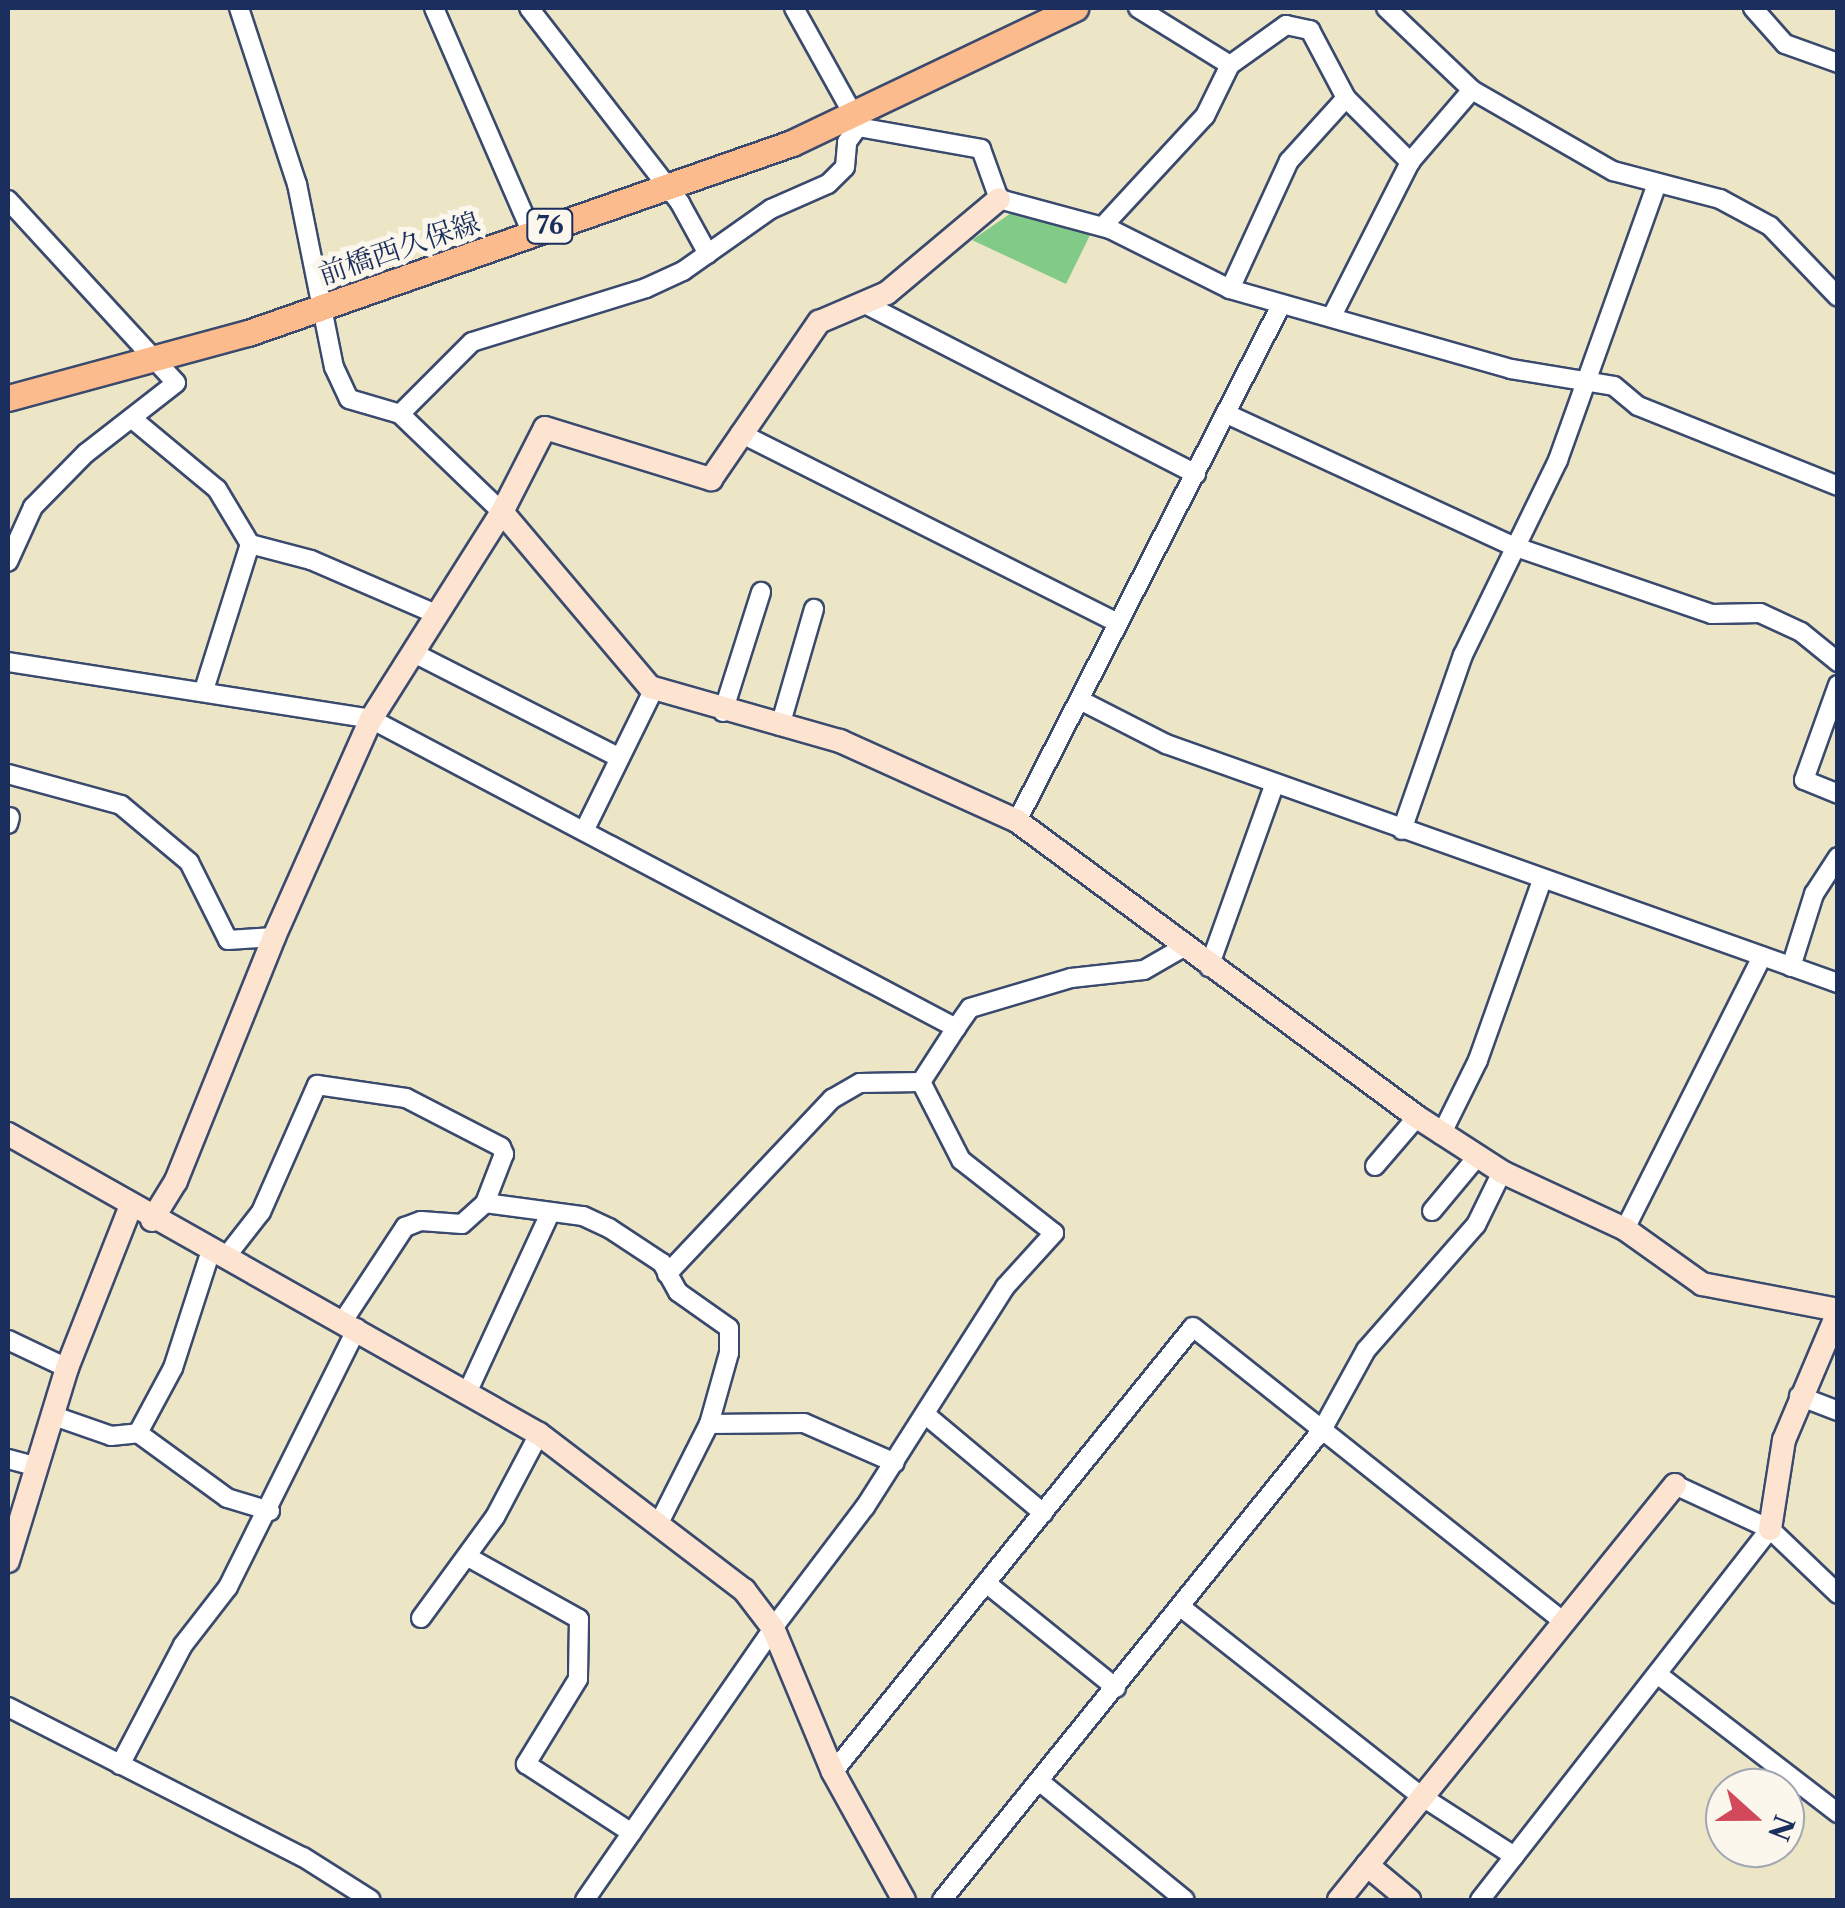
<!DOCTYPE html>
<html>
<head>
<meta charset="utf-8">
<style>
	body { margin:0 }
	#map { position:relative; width:1845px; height:1908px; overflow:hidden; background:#ece5c6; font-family:"Libre Caslon Text","Noto Serif JP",serif }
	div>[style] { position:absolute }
	.green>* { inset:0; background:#81ca87 }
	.roads { filter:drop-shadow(2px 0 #3a4a6e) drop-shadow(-2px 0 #3a4a6e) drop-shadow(0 2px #3a4a6e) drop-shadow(0 -2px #3a4a6e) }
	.street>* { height:18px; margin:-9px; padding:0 9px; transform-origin:9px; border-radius:9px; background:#fff }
	.secondary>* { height:22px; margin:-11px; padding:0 11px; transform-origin:11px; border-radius:11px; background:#fde4d1 }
	.primary>* { height:25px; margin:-12.5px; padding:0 12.5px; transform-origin:12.5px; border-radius:12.5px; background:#fbbb8d }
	span { translate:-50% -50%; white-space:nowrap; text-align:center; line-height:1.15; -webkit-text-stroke:10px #fbf7ec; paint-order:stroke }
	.shield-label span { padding:2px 8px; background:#fbf7ec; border:2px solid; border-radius:8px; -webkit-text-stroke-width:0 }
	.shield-label { font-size:25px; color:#1b2f5e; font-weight:700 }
	.street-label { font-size:28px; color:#1b2f5e }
	.frame { position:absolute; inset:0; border:10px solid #1b2f5e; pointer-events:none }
	.north { position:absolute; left:1705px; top:1768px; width:100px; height:100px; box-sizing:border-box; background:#fbf7ec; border:2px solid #a1a7b3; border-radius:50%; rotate:111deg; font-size:28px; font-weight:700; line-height:40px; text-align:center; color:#1b2f5e }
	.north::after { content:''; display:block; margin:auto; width:35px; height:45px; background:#d1495b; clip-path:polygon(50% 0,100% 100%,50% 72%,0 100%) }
</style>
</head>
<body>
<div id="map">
	<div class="green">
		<div style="clip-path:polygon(1017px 209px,1092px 231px,1066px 284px,972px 240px)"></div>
	</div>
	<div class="roads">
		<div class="street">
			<div style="left:239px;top:8px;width:185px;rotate:71.8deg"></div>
			<div style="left:297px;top:184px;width:187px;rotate:78.6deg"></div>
			<div style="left:334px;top:367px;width:35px;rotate:65deg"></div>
			<div style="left:349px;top:399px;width:53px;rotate:16.4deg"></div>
			<div style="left:400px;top:414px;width:141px;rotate:43.9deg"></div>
			<div style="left:434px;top:8px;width:245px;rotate:66.5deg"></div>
			<div style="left:529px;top:8px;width:247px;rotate:52.2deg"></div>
			<div style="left:680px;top:203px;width:58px;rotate:61.2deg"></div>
			<div style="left:794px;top:8px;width:129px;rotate:60.9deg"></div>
			<div style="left:1138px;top:8px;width:108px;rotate:31.8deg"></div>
			<div style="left:1386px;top:8px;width:119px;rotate:43.6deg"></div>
			<div style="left:1472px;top:90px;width:163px;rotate:29.9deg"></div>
			<div style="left:1613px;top:171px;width:111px;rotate:14.7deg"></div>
			<div style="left:1720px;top:199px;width:57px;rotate:28.4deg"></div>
			<div style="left:1770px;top:226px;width:98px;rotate:46.2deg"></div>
			<div style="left:1753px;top:8px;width:48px;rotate:48.4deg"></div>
			<div style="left:1785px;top:44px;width:56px;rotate:19.7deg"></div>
			<div style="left:858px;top:127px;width:125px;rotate:10.1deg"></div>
			<div style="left:981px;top:149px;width:53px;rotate:70.2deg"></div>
			<div style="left:999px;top:199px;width:115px;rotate:15.1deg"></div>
			<div style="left:1110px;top:229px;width:134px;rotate:26.6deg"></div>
			<div style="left:1230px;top:289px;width:292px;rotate:15.9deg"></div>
			<div style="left:1511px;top:369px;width:104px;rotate:9.4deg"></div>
			<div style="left:1614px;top:386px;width:31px;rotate:40deg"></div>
			<div style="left:1638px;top:406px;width:215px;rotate:21.8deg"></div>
			<div style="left:8px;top:200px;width:248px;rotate:47.4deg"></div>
			<div style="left:176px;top:383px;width:114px;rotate:142.1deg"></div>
			<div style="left:86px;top:453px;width:76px;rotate:134.5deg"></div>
			<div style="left:33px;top:507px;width:60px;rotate:114.4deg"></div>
			<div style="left:1103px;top:226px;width:150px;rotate:-47.2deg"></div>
			<div style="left:1205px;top:116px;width:57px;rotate:-63.9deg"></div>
			<div style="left:1230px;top:65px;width:69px;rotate:-35.5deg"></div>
			<div style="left:1286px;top:25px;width:25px;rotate:12deg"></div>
			<div style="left:1310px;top:30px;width:77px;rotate:62.1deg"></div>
			<div style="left:1346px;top:98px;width:91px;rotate:45deg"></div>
			<div style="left:1230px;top:289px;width:141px;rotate:-65.3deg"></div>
			<div style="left:1289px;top:161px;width:85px;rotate:-47.9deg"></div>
			<div style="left:867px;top:305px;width:370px;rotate:27.2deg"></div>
			<div style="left:1332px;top:316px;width:173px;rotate:-63.1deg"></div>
			<div style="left:1410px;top:162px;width:95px;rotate:-49.3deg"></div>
			<div style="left:400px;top:414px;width:102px;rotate:-45deg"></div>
			<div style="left:472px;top:342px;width:182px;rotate:-17.2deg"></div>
			<div style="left:646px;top:288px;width:41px;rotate:-24.7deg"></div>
			<div style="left:683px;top:271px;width:108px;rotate:-35.2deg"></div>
			<div style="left:771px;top:209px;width:62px;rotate:-23.7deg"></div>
			<div style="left:828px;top:184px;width:24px;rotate:-45deg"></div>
			<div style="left:845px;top:167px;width:25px;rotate:-85deg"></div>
			<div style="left:847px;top:142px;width:19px;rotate:-54deg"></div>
			<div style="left:1227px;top:414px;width:315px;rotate:24.8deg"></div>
			<div style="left:1513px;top:546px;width:210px;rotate:18.9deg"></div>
			<div style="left:1712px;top:614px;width:48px;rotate:-1.2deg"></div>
			<div style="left:1760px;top:613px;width:45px;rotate:24.9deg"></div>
			<div style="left:1801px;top:632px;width:48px;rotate:39deg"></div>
			<div style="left:135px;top:421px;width:107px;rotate:39.7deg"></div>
			<div style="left:217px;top:489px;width:64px;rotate:59deg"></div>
			<div style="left:740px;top:433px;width:423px;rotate:26.7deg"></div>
			<div style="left:412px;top:652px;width:233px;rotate:27deg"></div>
			<div style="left:8px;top:662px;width:367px;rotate:8.9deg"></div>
			<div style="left:371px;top:719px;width:662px;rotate:27.84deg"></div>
			<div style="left:956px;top:1028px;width:64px;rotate:122.9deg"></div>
			<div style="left:1838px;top:685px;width:101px;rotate:109.7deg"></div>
			<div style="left:1804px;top:780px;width:37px;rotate:22deg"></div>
			<div style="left:204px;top:690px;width:153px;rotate:-72.5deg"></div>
			<div style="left:250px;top:544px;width:63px;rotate:14.7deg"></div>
			<div style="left:311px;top:560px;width:136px;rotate:23.4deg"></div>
			<div style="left:1080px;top:700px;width:97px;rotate:27.1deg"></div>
			<div style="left:1166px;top:744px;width:713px;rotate:19.58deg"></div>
			<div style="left:723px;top:712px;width:126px;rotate:-72.4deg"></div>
			<div style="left:780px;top:726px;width:122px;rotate:-73.8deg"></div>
			<div style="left:8px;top:774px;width:117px;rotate:15.3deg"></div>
			<div style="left:121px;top:805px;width:89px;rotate:40deg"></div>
			<div style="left:189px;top:862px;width:87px;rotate:63.4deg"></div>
			<div style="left:228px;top:940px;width:46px;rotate:-3.7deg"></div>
			<div style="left:1017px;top:821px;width:580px;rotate:-62.9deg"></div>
			<div style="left:8px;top:824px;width:7px;rotate:-74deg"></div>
			<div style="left:1402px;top:830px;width:185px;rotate:-70.8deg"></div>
			<div style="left:1463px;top:655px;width:217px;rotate:-64deg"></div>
			<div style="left:1558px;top:460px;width:294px;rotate:-70.3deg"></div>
			<div style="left:584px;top:831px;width:158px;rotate:-63.8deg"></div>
			<div style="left:1209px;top:967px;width:195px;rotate:-70.3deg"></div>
			<div style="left:1791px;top:967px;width:77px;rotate:-72.5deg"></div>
			<div style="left:1814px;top:894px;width:44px;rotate:-57deg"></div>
			<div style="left:956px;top:1028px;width:24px;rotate:-55deg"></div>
			<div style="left:970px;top:1008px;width:105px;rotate:-16.5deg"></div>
			<div style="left:1071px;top:978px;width:73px;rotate:-6.3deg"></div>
			<div style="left:1144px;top:970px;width:46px;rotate:-29.9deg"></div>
			<div style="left:1441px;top:1135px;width:84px;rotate:-63.7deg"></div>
			<div style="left:1478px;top:1060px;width:191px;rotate:-70.4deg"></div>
			<div style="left:1375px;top:1166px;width:65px;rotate:-49.4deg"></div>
			<div style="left:1432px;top:1211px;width:70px;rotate:-50.2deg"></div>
			<div style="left:1625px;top:1229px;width:305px;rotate:-63.3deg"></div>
			<div style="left:225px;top:1258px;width:58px;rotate:-52deg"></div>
			<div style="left:261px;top:1212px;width:139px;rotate:-66.2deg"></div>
			<div style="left:317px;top:1085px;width:90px;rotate:8.3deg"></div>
			<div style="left:406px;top:1098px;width:107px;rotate:27.3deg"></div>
			<div style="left:501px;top:1147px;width:8px;rotate:67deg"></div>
			<div style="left:504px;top:1154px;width:53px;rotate:111.2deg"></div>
			<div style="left:485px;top:1203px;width:99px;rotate:7.6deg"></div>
			<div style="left:583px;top:1216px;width:29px;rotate:25deg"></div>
			<div style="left:609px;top:1228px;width:64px;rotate:33.4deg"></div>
			<div style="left:662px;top:1263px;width:33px;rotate:61deg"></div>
			<div style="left:678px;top:1292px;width:62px;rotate:35.2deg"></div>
			<div style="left:729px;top:1328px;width:25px;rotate:90deg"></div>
			<div style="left:729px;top:1353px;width:74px;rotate:105.7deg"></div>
			<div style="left:709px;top:1424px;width:95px;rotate:-0.6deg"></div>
			<div style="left:804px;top:1423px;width:99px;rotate:23.7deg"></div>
			<div style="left:667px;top:1274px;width:241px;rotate:-46.7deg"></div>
			<div style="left:832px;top:1099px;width:32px;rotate:-30deg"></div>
			<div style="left:860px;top:1083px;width:61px;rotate:-0.9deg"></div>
			<div style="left:343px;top:1321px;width:113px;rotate:-56.6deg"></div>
			<div style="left:405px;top:1227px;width:17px;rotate:-21deg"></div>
			<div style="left:421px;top:1221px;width:41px;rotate:4.2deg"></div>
			<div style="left:462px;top:1224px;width:31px;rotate:-42deg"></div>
			<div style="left:8px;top:1340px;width:65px;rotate:25.4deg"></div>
			<div style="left:467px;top:1393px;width:198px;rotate:-65.2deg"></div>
			<div style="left:1799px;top:1396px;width:42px;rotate:21deg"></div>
			<div style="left:926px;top:1415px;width:153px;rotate:39.9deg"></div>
			<div style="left:54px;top:1416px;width:60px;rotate:19.3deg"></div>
			<div style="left:111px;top:1436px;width:27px;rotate:-6deg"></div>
			<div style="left:138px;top:1433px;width:110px;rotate:36.1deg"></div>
			<div style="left:227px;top:1498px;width:45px;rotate:16.8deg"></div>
			<div style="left:138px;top:1433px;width:74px;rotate:-61.7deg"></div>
			<div style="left:173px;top:1368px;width:124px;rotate:-72.1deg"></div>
			<div style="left:8px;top:1459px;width:31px;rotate:15deg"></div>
			<div style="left:1675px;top:1485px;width:105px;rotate:24.9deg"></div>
			<div style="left:1770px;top:1529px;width:94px;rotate:43.7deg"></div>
			<div style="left:659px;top:1523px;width:111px;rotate:-63.2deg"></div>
			<div style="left:468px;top:1557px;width:127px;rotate:29.2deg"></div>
			<div style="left:579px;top:1619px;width:60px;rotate:91deg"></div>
			<div style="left:578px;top:1679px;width:100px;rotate:121.5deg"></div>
			<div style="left:526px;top:1764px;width:126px;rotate:33.1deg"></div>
			<div style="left:986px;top:1583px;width:167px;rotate:38.9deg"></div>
			<div style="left:1182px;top:1608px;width:304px;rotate:38.2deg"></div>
			<div style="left:1421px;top:1796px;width:111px;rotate:32.8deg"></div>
			<div style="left:421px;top:1618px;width:125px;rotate:-53.8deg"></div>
			<div style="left:495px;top:1517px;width:94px;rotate:-62.1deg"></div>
			<div style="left:1660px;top:1676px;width:225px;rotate:37.6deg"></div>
			<div style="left:8px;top:1707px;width:331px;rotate:27deg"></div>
			<div style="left:303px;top:1857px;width:80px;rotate:32.3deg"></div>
			<div style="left:120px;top:1765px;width:136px;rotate:-62.3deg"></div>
			<div style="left:183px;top:1645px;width:73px;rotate:-52.2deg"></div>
			<div style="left:228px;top:1587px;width:289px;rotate:-63.5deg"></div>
			<div style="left:833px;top:1772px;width:572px;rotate:-51.03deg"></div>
			<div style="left:1193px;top:1327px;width:471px;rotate:38.5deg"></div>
			<div style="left:1039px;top:1781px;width:188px;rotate:39.2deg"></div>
			<div style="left:585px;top:1900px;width:331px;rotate:-55.3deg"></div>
			<div style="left:773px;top:1628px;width:152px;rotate:-52.8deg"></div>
			<div style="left:865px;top:1507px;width:261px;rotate:-57.5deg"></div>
			<div style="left:1005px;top:1287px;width:73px;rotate:-47.8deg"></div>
			<div style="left:1054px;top:1233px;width:118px;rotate:-141.9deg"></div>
			<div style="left:961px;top:1160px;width:88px;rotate:-117.1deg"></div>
			<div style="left:942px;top:1900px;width:604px;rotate:-51.04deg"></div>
			<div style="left:1322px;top:1430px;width:91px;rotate:-61.2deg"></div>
			<div style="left:1366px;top:1350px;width:167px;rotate:-48.7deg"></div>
			<div style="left:1476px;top:1225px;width:59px;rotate:-63.9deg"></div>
			<div style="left:1480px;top:1900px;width:471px;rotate:-52deg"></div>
		</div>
		<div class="secondary">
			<div style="left:502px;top:512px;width:229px;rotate:49.8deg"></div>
			<div style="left:650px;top:687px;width:198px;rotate:15.9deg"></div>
			<div style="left:840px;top:741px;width:194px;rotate:24.3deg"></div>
			<div style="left:1017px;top:821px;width:498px;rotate:36.5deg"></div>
			<div style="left:1417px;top:1117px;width:101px;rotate:32.9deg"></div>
			<div style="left:1502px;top:1172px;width:136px;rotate:24.9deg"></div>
			<div style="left:1625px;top:1229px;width:95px;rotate:35.5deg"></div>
			<div style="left:1702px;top:1284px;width:138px;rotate:10.8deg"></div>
			<div style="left:8px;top:1134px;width:610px;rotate:29.47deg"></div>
			<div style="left:539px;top:1434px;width:258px;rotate:37.3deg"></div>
			<div style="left:744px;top:1590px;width:48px;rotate:52.7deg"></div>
			<div style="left:773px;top:1628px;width:156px;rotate:67.4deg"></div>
			<div style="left:833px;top:1772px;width:146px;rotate:61deg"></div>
			<div style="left:152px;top:1220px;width:46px;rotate:-58.4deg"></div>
			<div style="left:176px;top:1181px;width:263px;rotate:-68.1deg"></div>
			<div style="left:274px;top:937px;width:239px;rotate:-66deg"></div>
			<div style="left:371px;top:719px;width:245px;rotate:-57.7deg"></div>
			<div style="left:502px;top:512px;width:94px;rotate:-62.9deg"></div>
			<div style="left:545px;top:428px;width:174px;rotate:17.1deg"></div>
			<div style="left:711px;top:479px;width:191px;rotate:-55.5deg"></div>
			<div style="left:819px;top:322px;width:74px;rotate:-23.1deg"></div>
			<div style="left:887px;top:293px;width:146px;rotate:-40deg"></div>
			<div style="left:1770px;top:1529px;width:90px;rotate:-81.1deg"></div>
			<div style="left:1784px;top:1440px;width:139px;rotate:-67.1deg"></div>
			<div style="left:8px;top:1561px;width:202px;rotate:-73deg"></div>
			<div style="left:67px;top:1368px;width:172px;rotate:-68.5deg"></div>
			<div style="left:1367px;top:1865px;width:55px;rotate:39.8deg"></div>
			<div style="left:1339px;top:1900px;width:534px;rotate:-51.01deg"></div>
		</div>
		<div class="primary">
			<div style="left:8px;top:398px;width:249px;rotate:-15.2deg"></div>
			<div style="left:248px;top:333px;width:576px;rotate:-19.25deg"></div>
			<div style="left:792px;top:143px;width:314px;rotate:-25.5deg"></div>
		</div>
	</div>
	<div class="shield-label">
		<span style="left:550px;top:226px">76</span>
	</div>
	<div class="street-label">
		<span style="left:399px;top:248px;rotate:-19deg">前橋西久保線</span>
	</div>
	<div class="frame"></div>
	<div class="north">N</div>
</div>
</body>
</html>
